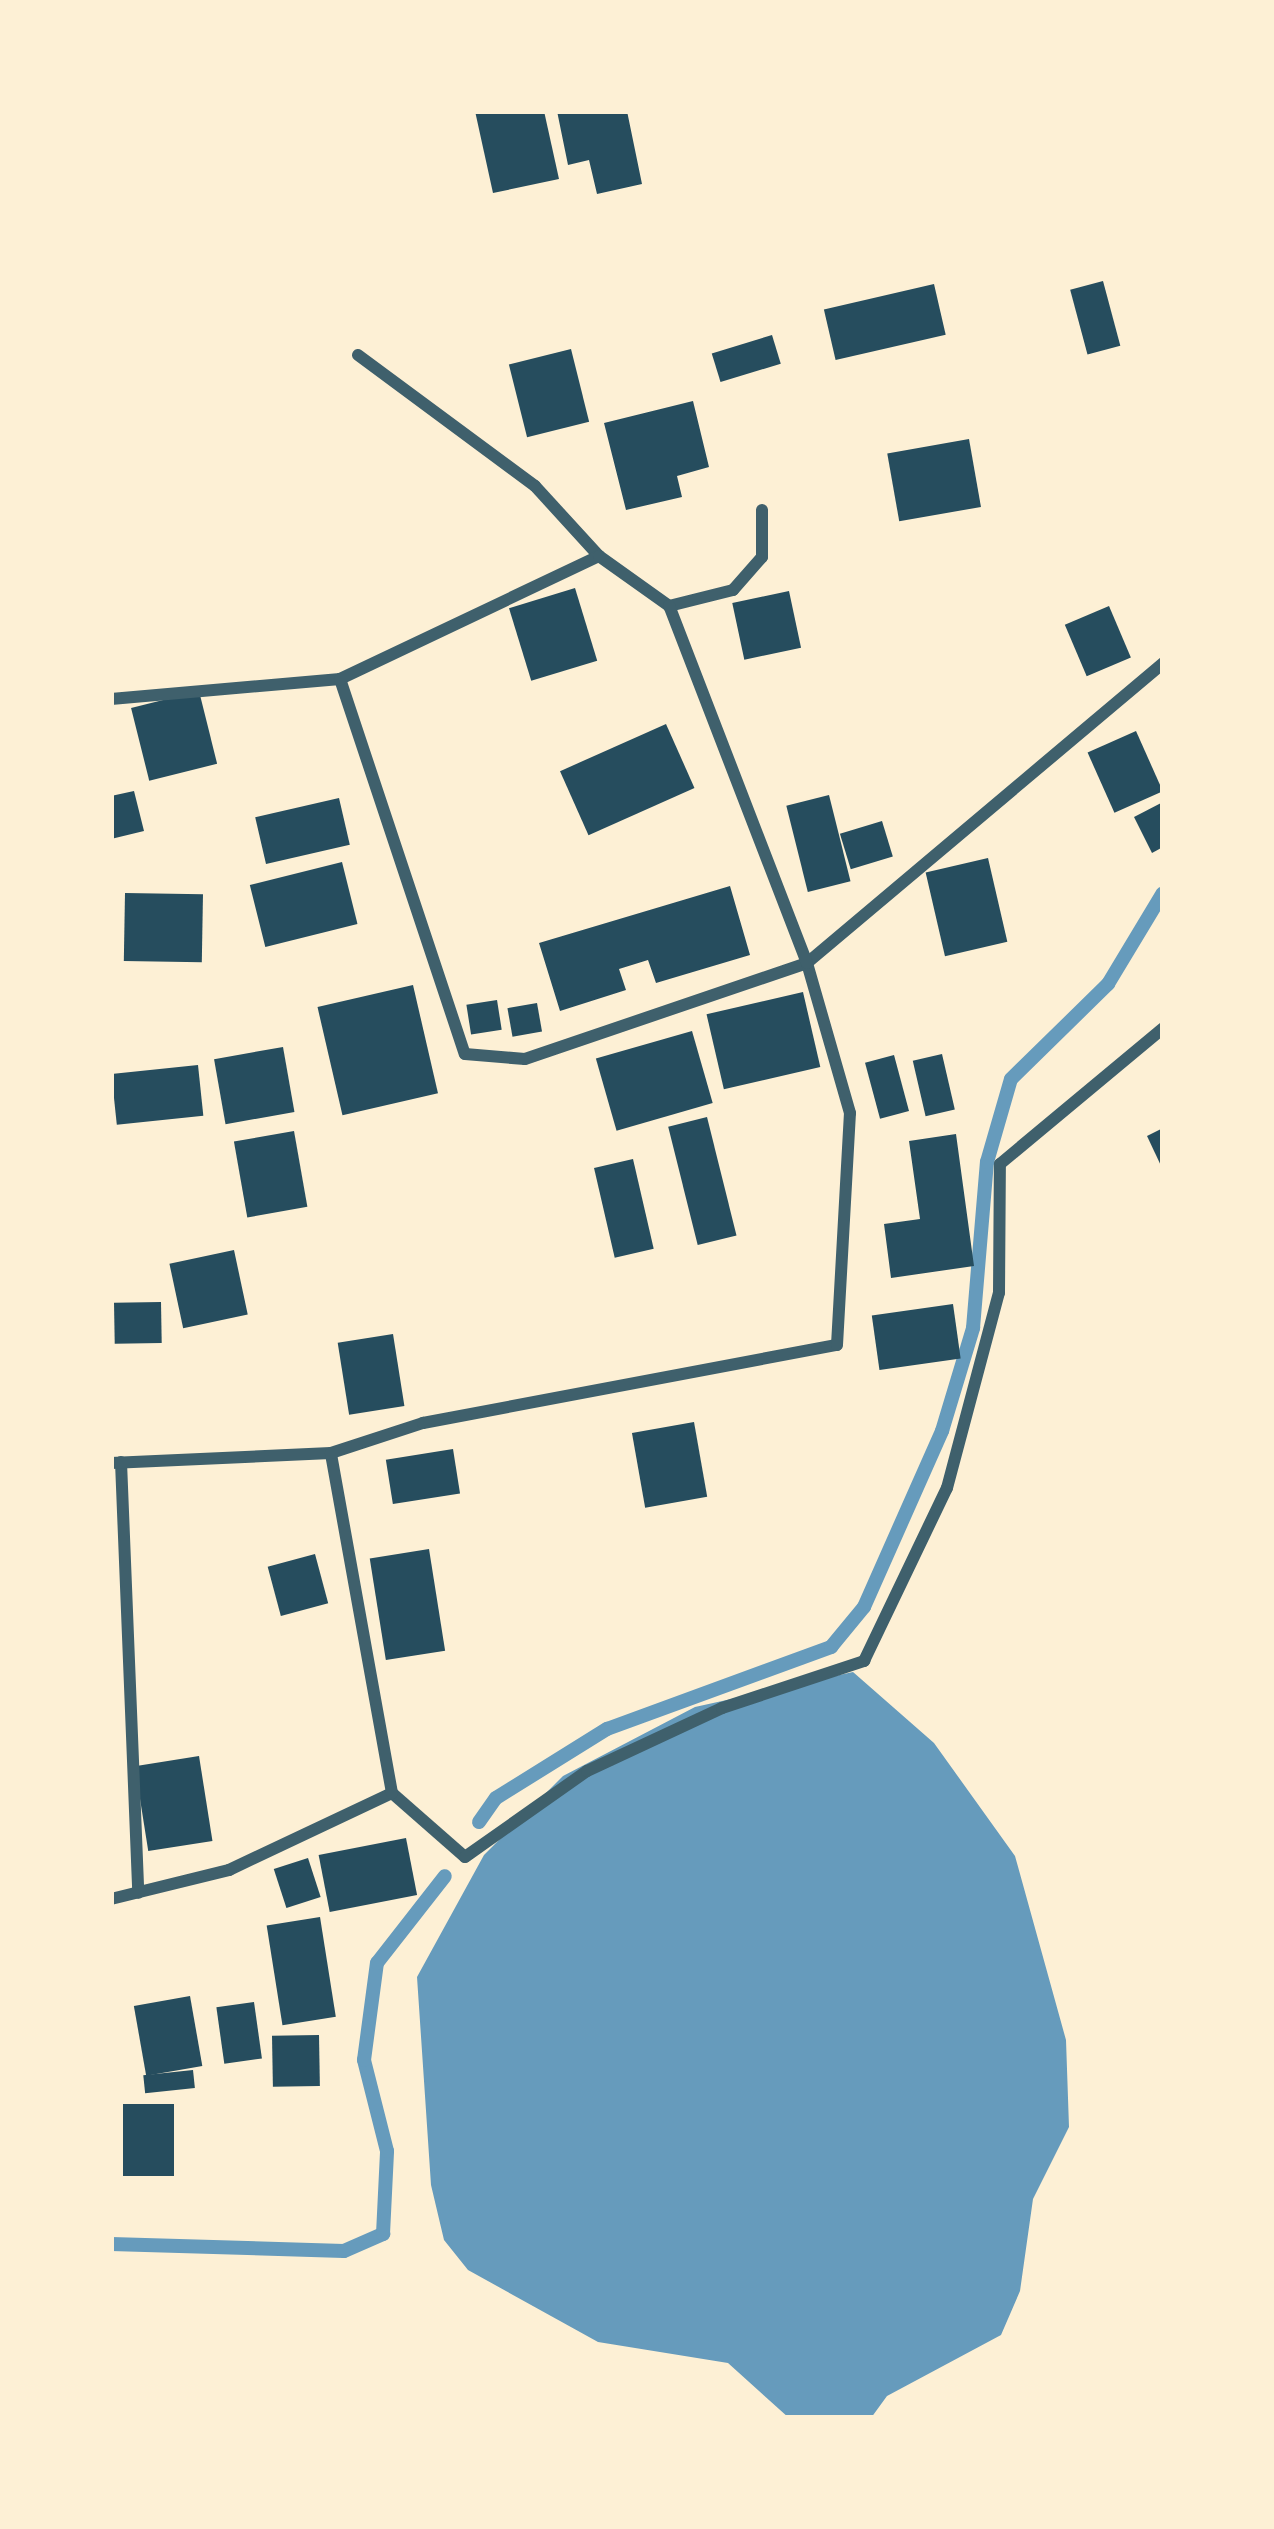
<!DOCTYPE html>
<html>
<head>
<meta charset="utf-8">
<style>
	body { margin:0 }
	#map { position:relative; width:1274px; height:2529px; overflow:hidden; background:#fdf0d5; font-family:"Fira Sans Condensed",sans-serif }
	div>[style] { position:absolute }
	.water>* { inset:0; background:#669bbc }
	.stream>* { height:14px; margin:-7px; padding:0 7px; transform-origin:7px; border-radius:7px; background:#669bbc }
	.building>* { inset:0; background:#264d5e; transform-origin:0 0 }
	.minor>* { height:12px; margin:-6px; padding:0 6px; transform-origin:6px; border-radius:6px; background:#3f606c }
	span { translate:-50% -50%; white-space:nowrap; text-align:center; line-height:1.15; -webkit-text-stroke:9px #fdf0d5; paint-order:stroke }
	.frame { position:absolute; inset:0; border:114px solid #fdf0d5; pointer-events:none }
</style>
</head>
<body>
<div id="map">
	<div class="water">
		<div style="clip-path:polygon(853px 1672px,934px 1743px,1015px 1856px,1066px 2040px,1069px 2127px,1033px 2199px,1020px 2291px,1001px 2335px,887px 2396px,871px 2418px,789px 2418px,728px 2363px,598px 2342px,468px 2270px,444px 2240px,431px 2185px,417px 1977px,484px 1855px,563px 1776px,695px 1707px)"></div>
	</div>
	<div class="stream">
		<div style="left:479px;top:1822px;width:29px;rotate:-55deg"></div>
		<div style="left:496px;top:1798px;width:131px;rotate:-31.9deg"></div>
		<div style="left:607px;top:1729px;width:239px;rotate:-20.1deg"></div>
		<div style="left:831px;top:1647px;width:52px;rotate:-50.5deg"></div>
		<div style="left:864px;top:1607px;width:193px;rotate:-66.1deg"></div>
		<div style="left:942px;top:1431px;width:108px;rotate:-73.2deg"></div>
		<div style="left:973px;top:1328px;width:167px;rotate:-85.2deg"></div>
		<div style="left:987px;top:1162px;width:86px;rotate:-73.9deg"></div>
		<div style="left:1011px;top:1079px;width:136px;rotate:-44.4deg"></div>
		<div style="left:1108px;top:984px;width:106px;rotate:-58.9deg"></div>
		<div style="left:111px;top:2244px;width:233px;rotate:1.7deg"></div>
		<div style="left:344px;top:2251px;width:43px;rotate:-23.6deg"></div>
		<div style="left:383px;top:2234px;width:83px;rotate:-87.2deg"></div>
		<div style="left:387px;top:2151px;width:94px;rotate:-104.2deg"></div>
		<div style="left:364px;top:2060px;width:98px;rotate:-82.4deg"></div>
		<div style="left:377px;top:1963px;width:110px;rotate:-52deg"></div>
	</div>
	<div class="building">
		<div style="clip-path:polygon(475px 111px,544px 111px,559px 179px,493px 193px)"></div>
		<div style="clip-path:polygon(557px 111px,627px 111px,642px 184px,597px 194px,589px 160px,568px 165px)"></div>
		<div style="left:1103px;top:281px;width:67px;height:34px;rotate:75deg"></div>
		<div style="left:934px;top:284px;width:52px;height:113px;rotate:77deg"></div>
		<div style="left:772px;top:335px;width:30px;height:63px;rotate:73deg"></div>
		<div style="left:571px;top:349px;width:75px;height:64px;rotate:76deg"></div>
		<div style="clip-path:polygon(693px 401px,709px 467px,677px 476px,682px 497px,626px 510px,604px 423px)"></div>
		<div style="left:969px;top:439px;width:69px;height:83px;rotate:80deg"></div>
		<div style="left:575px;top:588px;width:76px;height:69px;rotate:73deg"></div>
		<div style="left:789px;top:591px;width:58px;height:58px;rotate:78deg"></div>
		<div style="left:1109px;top:606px;width:56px;height:48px;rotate:67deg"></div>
		<div style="left:199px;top:691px;width:75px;height:70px;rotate:76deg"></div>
		<div style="left:666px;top:724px;width:70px;height:116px;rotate:66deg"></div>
		<div style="left:1136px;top:731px;width:66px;height:53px;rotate:66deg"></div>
		<div style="clip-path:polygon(134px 791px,144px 831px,111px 839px,111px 796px)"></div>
		<div style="left:829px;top:795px;width:89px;height:44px;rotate:76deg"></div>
		<div style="left:339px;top:798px;width:48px;height:86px;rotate:77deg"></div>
		<div style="clip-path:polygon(1163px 802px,1163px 847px,1152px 853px,1134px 817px)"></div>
		<div style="left:882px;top:821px;width:37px;height:44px;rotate:73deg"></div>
		<div style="left:988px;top:858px;width:86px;height:64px;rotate:77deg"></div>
		<div style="left:342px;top:862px;width:64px;height:95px;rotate:76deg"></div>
		<div style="clip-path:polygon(730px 886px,750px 955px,656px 983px,648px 960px,619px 969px,626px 990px,560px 1011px,539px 943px)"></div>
		<div style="left:125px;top:893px;width:78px;height:68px;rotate:1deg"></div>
		<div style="left:413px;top:985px;width:111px;height:98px;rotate:77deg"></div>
		<div style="left:803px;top:992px;width:77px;height:99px;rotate:77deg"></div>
		<div style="left:497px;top:1000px;width:30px;height:31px;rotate:81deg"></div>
		<div style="left:537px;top:1003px;width:29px;height:30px;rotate:80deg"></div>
		<div style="left:692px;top:1031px;width:75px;height:100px;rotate:74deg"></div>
		<div style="left:283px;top:1047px;width:66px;height:70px;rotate:80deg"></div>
		<div style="left:942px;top:1054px;width:57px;height:30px;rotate:77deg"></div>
		<div style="left:894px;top:1055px;width:58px;height:30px;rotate:75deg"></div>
		<div style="left:198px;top:1065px;width:51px;height:87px;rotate:84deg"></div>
		<div style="left:707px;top:1117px;width:122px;height:40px;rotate:76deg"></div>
		<div style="clip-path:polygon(1163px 1128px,1163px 1170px,1147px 1136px)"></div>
		<div style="left:294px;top:1131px;width:77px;height:61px;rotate:80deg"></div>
		<div style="clip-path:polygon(956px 1134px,974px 1266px,891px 1278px,884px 1224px,920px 1219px,909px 1141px)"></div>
		<div style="left:633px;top:1159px;width:92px;height:40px;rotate:77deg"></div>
		<div style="left:234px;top:1250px;width:66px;height:66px;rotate:78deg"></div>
		<div style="left:161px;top:1302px;width:41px;height:47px;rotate:89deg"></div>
		<div style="left:953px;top:1304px;width:55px;height:82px;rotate:82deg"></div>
		<div style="left:393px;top:1334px;width:73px;height:56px;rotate:81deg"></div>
		<div style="left:694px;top:1422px;width:76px;height:63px;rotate:80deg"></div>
		<div style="left:453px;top:1449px;width:45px;height:68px;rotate:81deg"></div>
		<div style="left:429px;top:1549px;width:103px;height:60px;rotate:81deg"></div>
		<div style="left:315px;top:1554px;width:51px;height:49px;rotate:75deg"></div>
		<div style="left:199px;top:1756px;width:86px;height:65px;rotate:81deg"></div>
		<div style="left:406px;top:1838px;width:58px;height:89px;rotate:79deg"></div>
		<div style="left:308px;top:1858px;width:41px;height:36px;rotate:72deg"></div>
		<div style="left:320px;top:1917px;width:101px;height:54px;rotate:81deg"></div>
		<div style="left:190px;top:1996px;width:71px;height:57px;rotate:80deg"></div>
		<div style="left:254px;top:2002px;width:57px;height:38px;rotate:82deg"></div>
		<div style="left:319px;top:2035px;width:51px;height:47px;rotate:89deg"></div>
		<div style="left:193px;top:2070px;width:18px;height:50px;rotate:84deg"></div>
		<div style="left:123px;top:2104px;width:51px;height:72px"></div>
	</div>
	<div class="minor">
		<div style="left:358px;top:355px;width:220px;rotate:36.5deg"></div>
		<div style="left:535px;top:486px;width:95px;rotate:47.6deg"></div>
		<div style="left:340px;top:679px;width:395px;rotate:71.6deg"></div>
		<div style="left:465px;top:1054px;width:60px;rotate:4.8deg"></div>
		<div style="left:525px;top:1059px;width:298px;rotate:-18.8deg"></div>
		<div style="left:807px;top:963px;width:466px;rotate:-40.1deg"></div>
		<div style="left:111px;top:699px;width:230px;rotate:-5deg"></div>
		<div style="left:340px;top:679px;width:287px;rotate:-25.4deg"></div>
		<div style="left:599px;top:556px;width:86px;rotate:35.5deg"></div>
		<div style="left:669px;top:606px;width:66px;rotate:-14deg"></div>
		<div style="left:733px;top:590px;width:44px;rotate:-48.7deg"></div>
		<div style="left:762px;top:557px;width:47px;rotate:-90deg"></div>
		<div style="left:121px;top:1462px;width:431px;rotate:87.7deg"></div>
		<div style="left:111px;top:1463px;width:220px;rotate:-2.6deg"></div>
		<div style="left:392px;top:1793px;width:97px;rotate:41.2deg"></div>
		<div style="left:465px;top:1857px;width:149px;rotate:-35.2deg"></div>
		<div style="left:587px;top:1771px;width:149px;rotate:-25deg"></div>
		<div style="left:722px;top:1708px;width:150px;rotate:-18.3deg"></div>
		<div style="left:864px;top:1661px;width:192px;rotate:-64.4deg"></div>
		<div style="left:947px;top:1488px;width:202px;rotate:-75.1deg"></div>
		<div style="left:999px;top:1293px;width:129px;rotate:-89.6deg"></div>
		<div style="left:1000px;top:1164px;width:212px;rotate:-39.8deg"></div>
		<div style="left:111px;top:1899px;width:122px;rotate:-13.8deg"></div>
		<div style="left:229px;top:1870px;width:180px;rotate:-25.3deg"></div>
		<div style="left:392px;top:1793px;width:345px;rotate:-100.2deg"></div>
		<div style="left:331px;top:1453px;width:97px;rotate:-18.1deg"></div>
		<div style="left:423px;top:1423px;width:421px;rotate:-10.7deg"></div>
		<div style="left:837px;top:1345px;width:232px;rotate:-86.8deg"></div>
		<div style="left:850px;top:1113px;width:156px;rotate:-106deg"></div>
		<div style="left:807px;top:963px;width:383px;rotate:-111.1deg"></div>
	</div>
	<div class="frame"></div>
</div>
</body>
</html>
